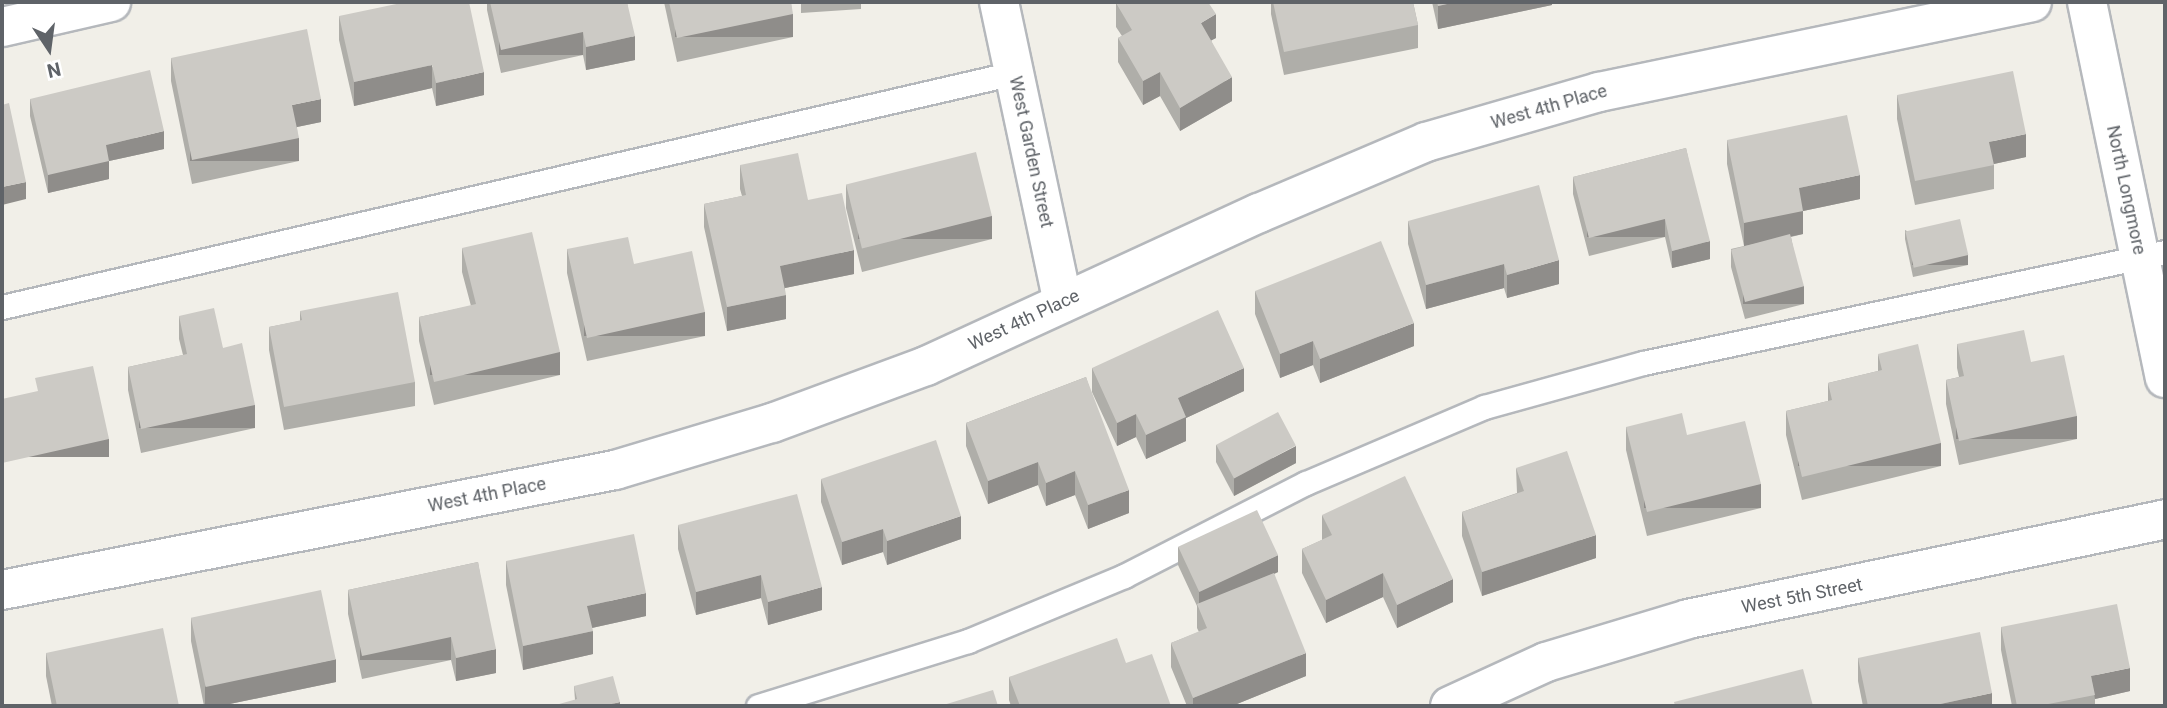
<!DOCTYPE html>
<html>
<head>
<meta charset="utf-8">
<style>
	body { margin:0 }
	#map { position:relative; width:2167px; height:708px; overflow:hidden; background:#f1efe8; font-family:Roboto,sans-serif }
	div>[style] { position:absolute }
	.roads { filter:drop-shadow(2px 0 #b5b8bc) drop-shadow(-2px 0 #b5b8bc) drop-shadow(0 2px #b5b8bc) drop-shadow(0 -2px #b5b8bc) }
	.lane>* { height:23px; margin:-11.5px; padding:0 11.5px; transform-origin:11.5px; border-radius:11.5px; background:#fff }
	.street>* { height:38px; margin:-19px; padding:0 19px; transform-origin:19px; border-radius:19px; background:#fff }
	.secondary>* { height:38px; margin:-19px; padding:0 19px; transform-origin:19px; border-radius:19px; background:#fff }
	.wall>* { inset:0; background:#afaea9 }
	.shaded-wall>* { inset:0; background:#8f8d8a; transform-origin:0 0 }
	.building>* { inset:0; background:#cccac5; transform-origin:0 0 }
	span { translate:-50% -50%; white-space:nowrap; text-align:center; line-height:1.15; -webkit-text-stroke:5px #fff; paint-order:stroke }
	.street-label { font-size:18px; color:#5f6368 }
	.frame { position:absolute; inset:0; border:4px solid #5f6368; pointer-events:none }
	.north { position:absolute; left:14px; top:14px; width:70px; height:70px; -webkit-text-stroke:5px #fff; paint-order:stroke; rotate:167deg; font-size:19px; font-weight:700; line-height:28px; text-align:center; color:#5f6368 }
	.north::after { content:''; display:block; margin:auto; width:24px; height:32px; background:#5f6368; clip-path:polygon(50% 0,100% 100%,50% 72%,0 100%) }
</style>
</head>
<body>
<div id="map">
	<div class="roads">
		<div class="lane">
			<div style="left:2px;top:307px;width:1039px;rotate:-13.02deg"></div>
			<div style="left:758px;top:706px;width:220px;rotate:-17.2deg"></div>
			<div style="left:968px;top:641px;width:169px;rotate:-22.6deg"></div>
			<div style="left:1124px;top:576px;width:204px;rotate:-27.1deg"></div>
			<div style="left:1306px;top:483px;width:194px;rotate:-23.1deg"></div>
			<div style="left:1484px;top:407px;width:165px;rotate:-15.5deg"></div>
			<div style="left:1643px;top:363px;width:534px;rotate:-12deg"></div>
		</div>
		<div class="street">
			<div style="left:999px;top:2px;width:307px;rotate:78deg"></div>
			<div style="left:2px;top:27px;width:112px;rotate:-12.9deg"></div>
			<div style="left:2px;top:590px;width:625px;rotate:-11.08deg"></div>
			<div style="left:615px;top:470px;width:164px;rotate:-16.7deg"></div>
			<div style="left:772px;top:423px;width:164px;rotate:-20.3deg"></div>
			<div style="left:926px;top:366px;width:366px;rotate:-24.7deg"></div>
			<div style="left:1259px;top:213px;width:181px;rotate:-23deg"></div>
			<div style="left:1426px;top:142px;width:180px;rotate:-16.1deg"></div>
			<div style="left:1599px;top:92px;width:442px;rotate:-11.7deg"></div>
			<div style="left:1450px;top:706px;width:106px;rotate:-24.6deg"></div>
			<div style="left:1546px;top:662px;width:148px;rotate:-16.8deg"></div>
			<div style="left:1688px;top:619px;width:487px;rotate:-11.8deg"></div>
		</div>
		<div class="secondary">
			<div style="left:2087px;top:2px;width:384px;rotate:78.3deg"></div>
		</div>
	</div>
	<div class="wall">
		<div style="clip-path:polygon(487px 2px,627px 2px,635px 60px,586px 70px,583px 55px,501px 73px,487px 10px)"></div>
		<div style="clip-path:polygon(664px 2px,791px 2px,793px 37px,677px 62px)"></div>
		<div style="clip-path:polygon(801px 2px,861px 2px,861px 9px,801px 13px)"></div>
		<div style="clip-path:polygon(1271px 2px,1413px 2px,1418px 25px,1418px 48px,1284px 75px,1271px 14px)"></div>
		<div style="clip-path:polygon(1432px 2px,1552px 2px,1552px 5px,1438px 29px)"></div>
		<div style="clip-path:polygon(1116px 3px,1216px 38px,1211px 40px,1232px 101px,1180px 131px,1160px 96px,1143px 105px,1118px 62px,1118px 38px,1122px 36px,1116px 27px)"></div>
		<div style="clip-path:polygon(339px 16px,484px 95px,436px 106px,432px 88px,354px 106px,339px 40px)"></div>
		<div style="clip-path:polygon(171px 58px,321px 122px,297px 127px,299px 161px,192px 184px,171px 81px)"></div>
		<div style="clip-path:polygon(1897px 95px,2026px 157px,1994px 164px,1994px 189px,1915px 205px,1897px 119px)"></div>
		<div style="clip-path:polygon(30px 99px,164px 149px,109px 161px,109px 179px,48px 193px,30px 116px)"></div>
		<div style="clip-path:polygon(1727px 140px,1860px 199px,1803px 211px,1803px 234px,1791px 237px,1804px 304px,1745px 319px,1731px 267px,1731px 249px,1744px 246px,1727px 164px)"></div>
		<div style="clip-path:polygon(1686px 148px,1710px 259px,1672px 268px,1665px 237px,1589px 256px,1573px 194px,1573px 177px)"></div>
		<div style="clip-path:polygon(740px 165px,808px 200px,854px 274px,785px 288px,786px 319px,727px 331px,704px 227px,704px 204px,742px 196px,740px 189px)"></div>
		<div style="clip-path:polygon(846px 185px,992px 239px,862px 272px,846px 208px)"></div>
		<div style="clip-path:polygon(1408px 221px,1559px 284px,1507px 298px,1504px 288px,1426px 309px,1408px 244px)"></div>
		<div style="clip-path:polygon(1905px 230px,1968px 265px,1913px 277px,1905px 239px)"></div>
		<div style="clip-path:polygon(462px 248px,560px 375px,434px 405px,419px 341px,419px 317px,471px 306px,462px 272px)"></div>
		<div style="clip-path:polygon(567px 249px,634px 264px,705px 336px,587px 361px,567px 273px)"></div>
		<div style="clip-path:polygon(1255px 291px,1414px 346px,1320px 383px,1313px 365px,1280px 378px,1255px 314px)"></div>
		<div style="clip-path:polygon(300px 311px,415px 382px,415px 406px,284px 430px,269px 350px,269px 327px,300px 321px)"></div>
		<div style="clip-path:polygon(179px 316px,223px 348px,255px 428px,141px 453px,128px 390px,128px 367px,183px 355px,179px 339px)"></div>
		<div style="clip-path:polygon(1957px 344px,2031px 362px,2077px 439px,1959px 465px,1946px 404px,1946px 380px,1959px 377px,1957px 368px)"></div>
		<div style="clip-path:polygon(1878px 354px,1941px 466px,1802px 500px,1786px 435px,1786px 411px,1828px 401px,1828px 383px,1878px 371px)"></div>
		<div style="clip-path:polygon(1092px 368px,1244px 391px,1186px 418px,1186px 441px,1146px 459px,1136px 437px,1117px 446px,1092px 392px)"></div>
		<div style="clip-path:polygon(1086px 377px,1129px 513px,1088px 529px,1075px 495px,1046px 506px,1038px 485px,988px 504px,966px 446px,966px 423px)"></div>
		<div style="clip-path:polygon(1626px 427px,1687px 435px,1761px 508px,1647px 536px,1626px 450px)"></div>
		<div style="clip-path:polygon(1216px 445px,1296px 463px,1234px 496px,1216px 462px)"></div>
		<div style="clip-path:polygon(1516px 468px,1596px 558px,1482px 596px,1462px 536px,1462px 512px,1517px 493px)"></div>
		<div style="clip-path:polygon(821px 479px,961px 539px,887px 565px,883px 552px,842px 565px,821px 502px)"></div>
		<div style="clip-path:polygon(1322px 515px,1453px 602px,1397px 628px,1383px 597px,1326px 623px,1302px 573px,1302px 549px,1322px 540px)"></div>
		<div style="clip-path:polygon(678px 525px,822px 610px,768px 625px,761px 598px,696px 615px,678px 549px)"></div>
		<div style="clip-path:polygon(1178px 547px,1278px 572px,1274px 574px,1306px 676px,1232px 706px,1187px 706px,1171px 667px,1171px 643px,1199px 632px,1197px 628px,1197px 606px,1178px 565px)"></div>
		<div style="clip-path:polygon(506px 561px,646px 616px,592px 628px,593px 654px,523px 670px,506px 585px)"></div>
		<div style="clip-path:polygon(478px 562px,496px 673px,456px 681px,451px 660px,362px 679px,348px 614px,348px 590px)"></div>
		<div style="clip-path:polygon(191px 618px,336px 682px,220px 706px,204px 706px,191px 641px)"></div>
		<div style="clip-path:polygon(2001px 627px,2130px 691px,2095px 699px,2095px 706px,2012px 706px,2001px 650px)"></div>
		<div style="clip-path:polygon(46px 653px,179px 706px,52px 706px,46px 676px)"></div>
		<div style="clip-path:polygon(1858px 658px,1992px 706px,1863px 706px,1858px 681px)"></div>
		<div style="clip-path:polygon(1126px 663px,1171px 706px,1011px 706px,1009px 700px,1009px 677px)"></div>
		<div style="clip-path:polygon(574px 686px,620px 706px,575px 700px)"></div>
	</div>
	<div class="shaded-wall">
		<div style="clip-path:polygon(1456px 2px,1552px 2px,1552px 5px,1438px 29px,1438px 6px)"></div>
		<div style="left:793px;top:14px;width:23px;height:118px;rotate:90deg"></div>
		<div style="clip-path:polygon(1216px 14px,1216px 38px,1201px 46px,1201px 23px)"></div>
		<div style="left:583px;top:32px;width:23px;height:84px;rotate:90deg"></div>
		<div style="clip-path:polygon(635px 36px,635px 60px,586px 70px,586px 47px)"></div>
		<div style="clip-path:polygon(432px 65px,432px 88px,354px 106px,354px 82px)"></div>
		<div style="clip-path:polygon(484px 72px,484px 95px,436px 106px,436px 83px)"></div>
		<div style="clip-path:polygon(1160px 72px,1160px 96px,1143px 105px,1143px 81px)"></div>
		<div style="clip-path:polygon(1232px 77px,1232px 101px,1180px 131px,1180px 108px)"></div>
		<div style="clip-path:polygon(321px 99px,321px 122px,292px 128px,292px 105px)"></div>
		<div style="clip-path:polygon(164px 131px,164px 149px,109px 161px,109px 179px,48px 193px,48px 175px,106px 145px)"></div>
		<div style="clip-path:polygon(2026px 134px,2026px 157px,1989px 165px,1989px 142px)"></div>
		<div style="left:299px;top:138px;width:23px;height:109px;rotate:90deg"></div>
		<div style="clip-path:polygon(1860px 175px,1860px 199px,1803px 211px,1803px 234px,1744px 246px,1744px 223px,1799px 188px)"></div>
		<div style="clip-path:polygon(26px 182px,26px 199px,2px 205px,2px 187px)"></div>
		<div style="left:992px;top:216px;width:23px;height:134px;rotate:90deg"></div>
		<div style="left:1665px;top:219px;width:18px;height:78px;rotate:90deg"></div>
		<div style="clip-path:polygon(1710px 241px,1710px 259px,1672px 268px,1672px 251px)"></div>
		<div style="clip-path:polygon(854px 250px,854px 274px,780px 289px,780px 266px)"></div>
		<div style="left:1968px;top:255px;width:10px;height:56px;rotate:90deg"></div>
		<div style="clip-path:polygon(1559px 260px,1559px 284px,1507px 298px,1507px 275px)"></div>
		<div style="clip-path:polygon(1504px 264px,1504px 288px,1426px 309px,1426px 285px)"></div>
		<div style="left:1804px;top:286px;width:18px;height:61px;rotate:90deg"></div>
		<div style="clip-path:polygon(786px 295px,786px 319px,727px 331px,727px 307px)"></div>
		<div style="left:705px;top:312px;width:24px;height:121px;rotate:90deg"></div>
		<div style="clip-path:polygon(1414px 323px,1414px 346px,1320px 383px,1320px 359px)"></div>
		<div style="clip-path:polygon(1313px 341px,1313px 365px,1280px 378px,1280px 354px)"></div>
		<div style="left:560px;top:352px;width:23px;height:130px;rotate:90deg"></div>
		<div style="clip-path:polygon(1244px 368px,1244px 391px,1186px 418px,1186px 441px,1146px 459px,1146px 435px,1178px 398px)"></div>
		<div style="left:255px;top:405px;width:23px;height:116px;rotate:90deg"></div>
		<div style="clip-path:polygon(1136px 414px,1136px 437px,1117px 446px,1117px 423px)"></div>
		<div style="left:2077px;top:416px;width:23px;height:121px;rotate:90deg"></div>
		<div style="left:109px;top:439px;width:18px;height:110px;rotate:90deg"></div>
		<div style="left:1941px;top:443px;width:23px;height:143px;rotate:90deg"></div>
		<div style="clip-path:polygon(1296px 446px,1296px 463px,1234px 496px,1234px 478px)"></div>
		<div style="clip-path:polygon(1038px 462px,1038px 485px,988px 504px,988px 481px)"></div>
		<div style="clip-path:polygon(1075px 471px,1075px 495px,1046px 506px,1046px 483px)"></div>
		<div style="left:1761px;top:484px;width:24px;height:117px;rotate:90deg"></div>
		<div style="clip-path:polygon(1129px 490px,1129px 513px,1088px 529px,1088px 505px)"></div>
		<div style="clip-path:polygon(961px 516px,961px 539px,887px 565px,887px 541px)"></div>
		<div style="clip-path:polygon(883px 529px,883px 552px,842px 565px,842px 542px)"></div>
		<div style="clip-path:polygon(1596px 535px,1596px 558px,1482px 596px,1482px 572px)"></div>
		<div style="clip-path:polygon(1278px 555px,1278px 572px,1199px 608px,1199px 591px)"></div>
		<div style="clip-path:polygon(1383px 573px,1383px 597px,1326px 623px,1326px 600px)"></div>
		<div style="clip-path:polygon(761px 575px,761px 598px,696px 615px,696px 592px)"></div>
		<div style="clip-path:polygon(1453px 579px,1453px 602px,1397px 628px,1397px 605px)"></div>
		<div style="clip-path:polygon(822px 587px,822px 610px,768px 625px,768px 602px)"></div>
		<div style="clip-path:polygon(646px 593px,646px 616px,587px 629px,587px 606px)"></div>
		<div style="clip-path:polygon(593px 631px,593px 654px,523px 670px,523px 646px)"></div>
		<div style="left:451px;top:637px;width:23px;height:91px;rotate:90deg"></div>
		<div style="clip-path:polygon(496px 649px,496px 673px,456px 681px,456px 658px)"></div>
		<div style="clip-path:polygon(1306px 653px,1306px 676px,1232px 706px,1193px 706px,1193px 698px)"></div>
		<div style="clip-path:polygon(336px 659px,336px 682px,220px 706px,205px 706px,205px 686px)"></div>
		<div style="clip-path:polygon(2130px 668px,2130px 691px,2095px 699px,2091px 676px)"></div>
		<div style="clip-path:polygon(1992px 693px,1992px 706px,1931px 706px)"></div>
		<div style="clip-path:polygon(620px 702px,620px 706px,603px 706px)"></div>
	</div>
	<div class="building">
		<div style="clip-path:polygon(406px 2px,469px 2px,484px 72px,436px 83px,432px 65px,354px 82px,339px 16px)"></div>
		<div style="clip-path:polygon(490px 2px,627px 2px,635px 36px,586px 47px,583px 32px,501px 50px)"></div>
		<div style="clip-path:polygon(669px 2px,791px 2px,793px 14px,677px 38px)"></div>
		<div style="clip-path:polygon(1118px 2px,1208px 2px,1216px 14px,1201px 23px,1232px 77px,1180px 108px,1160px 72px,1143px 81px,1118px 38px,1132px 30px,1116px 3px)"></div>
		<div style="clip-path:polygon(1273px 2px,1413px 2px,1418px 25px,1284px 52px)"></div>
		<div style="clip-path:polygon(1437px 2px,1456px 2px,1438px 6px)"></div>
		<div style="clip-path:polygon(307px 29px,321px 99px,292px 105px,299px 138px,192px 160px,171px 58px)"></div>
		<div style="clip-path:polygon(150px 70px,164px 131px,106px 145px,109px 161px,48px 175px,30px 99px)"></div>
		<div style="clip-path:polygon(2013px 71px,2026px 134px,1989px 142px,1994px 165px,1915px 181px,1897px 95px)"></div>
		<div style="clip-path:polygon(9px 103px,26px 182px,2px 187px,2px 105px)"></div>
		<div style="clip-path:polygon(1847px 115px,1860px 175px,1799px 188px,1803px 211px,1744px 223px,1727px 140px)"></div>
		<div style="clip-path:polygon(1686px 148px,1710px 241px,1672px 251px,1665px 219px,1589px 238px,1573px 177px)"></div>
		<div style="left:976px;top:152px;width:66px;height:134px;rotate:76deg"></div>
		<div style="clip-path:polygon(798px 153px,808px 200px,842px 193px,854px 250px,780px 266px,786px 295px,727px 307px,704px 204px,746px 195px,740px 165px)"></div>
		<div style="clip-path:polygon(1539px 185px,1559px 260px,1507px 275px,1504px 264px,1426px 285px,1408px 221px)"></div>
		<div style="left:1960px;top:219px;width:37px;height:56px;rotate:77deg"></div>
		<div style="clip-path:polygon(532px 232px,560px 352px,434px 382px,419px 317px,476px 304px,462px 248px)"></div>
		<div style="left:1790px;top:234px;width:54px;height:61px;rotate:75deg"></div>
		<div style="clip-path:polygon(628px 237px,634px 264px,692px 251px,705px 312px,587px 338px,567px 249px)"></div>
		<div style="clip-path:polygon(1381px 241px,1414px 323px,1320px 359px,1313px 341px,1280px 354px,1255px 291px)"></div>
		<div style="clip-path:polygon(398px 292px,415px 382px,284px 407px,269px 327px,302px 320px,300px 311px)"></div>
		<div style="clip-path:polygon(214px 308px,223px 348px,242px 343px,255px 405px,141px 429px,128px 367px,187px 354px,179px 316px)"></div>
		<div style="clip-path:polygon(1218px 310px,1244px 368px,1178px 398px,1186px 417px,1146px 435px,1136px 414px,1117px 423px,1092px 368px)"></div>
		<div style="clip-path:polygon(2024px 330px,2031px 362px,2064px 355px,2077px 416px,1959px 441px,1946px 380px,1964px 376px,1957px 344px)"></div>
		<div style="clip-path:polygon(1918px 344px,1941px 443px,1802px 477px,1786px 411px,1832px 400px,1828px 383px,1882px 370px,1878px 354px)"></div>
		<div style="clip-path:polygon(93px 366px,109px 439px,2px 463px,2px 399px,38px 391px,35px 378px)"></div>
		<div style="clip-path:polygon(1086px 377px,1129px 490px,1088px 505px,1075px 471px,1046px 483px,1038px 462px,988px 481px,966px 423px)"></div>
		<div style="left:1278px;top:412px;width:38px;height:70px;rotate:62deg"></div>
		<div style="clip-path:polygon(1682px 413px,1687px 435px,1745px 421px,1761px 484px,1647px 512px,1626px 427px)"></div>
		<div style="clip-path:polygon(936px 440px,961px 516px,887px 541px,883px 529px,842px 542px,821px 479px)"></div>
		<div style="clip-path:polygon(1567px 451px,1596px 535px,1482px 572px,1462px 512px,1524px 491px,1516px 468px)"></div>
		<div style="clip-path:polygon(1405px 476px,1453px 579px,1397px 605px,1383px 573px,1326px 600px,1302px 549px,1332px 535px,1322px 515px)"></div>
		<div style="clip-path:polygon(797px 494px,822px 587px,768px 602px,761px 575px,696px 592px,678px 525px)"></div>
		<div style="left:1257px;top:510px;width:50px;height:87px;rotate:65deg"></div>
		<div style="clip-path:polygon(634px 534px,646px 593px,587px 606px,593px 631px,523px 646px,506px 561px)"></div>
		<div style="clip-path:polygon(478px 562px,496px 649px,456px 658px,451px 637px,362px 656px,348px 590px)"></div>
		<div style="clip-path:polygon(1274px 573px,1306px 653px,1193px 698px,1171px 643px,1207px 628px,1197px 604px)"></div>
		<div style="left:321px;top:590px;width:71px;height:133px;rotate:78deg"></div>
		<div style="clip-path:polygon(2117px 604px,2130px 668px,2091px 676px,2095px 695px,2038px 706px,2017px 706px,2001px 627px)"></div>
		<div style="clip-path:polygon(163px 628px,179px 706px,57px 706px,46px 653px)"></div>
		<div style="clip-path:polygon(1980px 632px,1992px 693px,1931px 706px,1868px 706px,1858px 658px)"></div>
		<div style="clip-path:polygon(1117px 638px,1126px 663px,1152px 654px,1171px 706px,1020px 706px,1009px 677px)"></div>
		<div style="clip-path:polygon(1803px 669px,1813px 706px,1675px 706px,1674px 702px)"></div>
		<div style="clip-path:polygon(613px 676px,620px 702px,603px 706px,552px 706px,577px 699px,574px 686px)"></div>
		<div style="clip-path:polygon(993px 690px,998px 706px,940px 706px)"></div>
	</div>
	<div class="street-label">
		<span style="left:1549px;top:107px;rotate:-16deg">West 4th Place</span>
		<span style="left:1031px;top:152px;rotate:78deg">West Garden Street</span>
		<span style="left:2126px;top:190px;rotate:78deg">North Longmore</span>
		<span style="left:1024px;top:320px;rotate:-25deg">West 4th Place</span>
		<span style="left:487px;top:495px;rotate:-11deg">West 4th Place</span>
		<span style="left:1802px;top:596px;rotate:-11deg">West 5th Street</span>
	</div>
	<div class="frame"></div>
	<div class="north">N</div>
</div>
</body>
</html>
